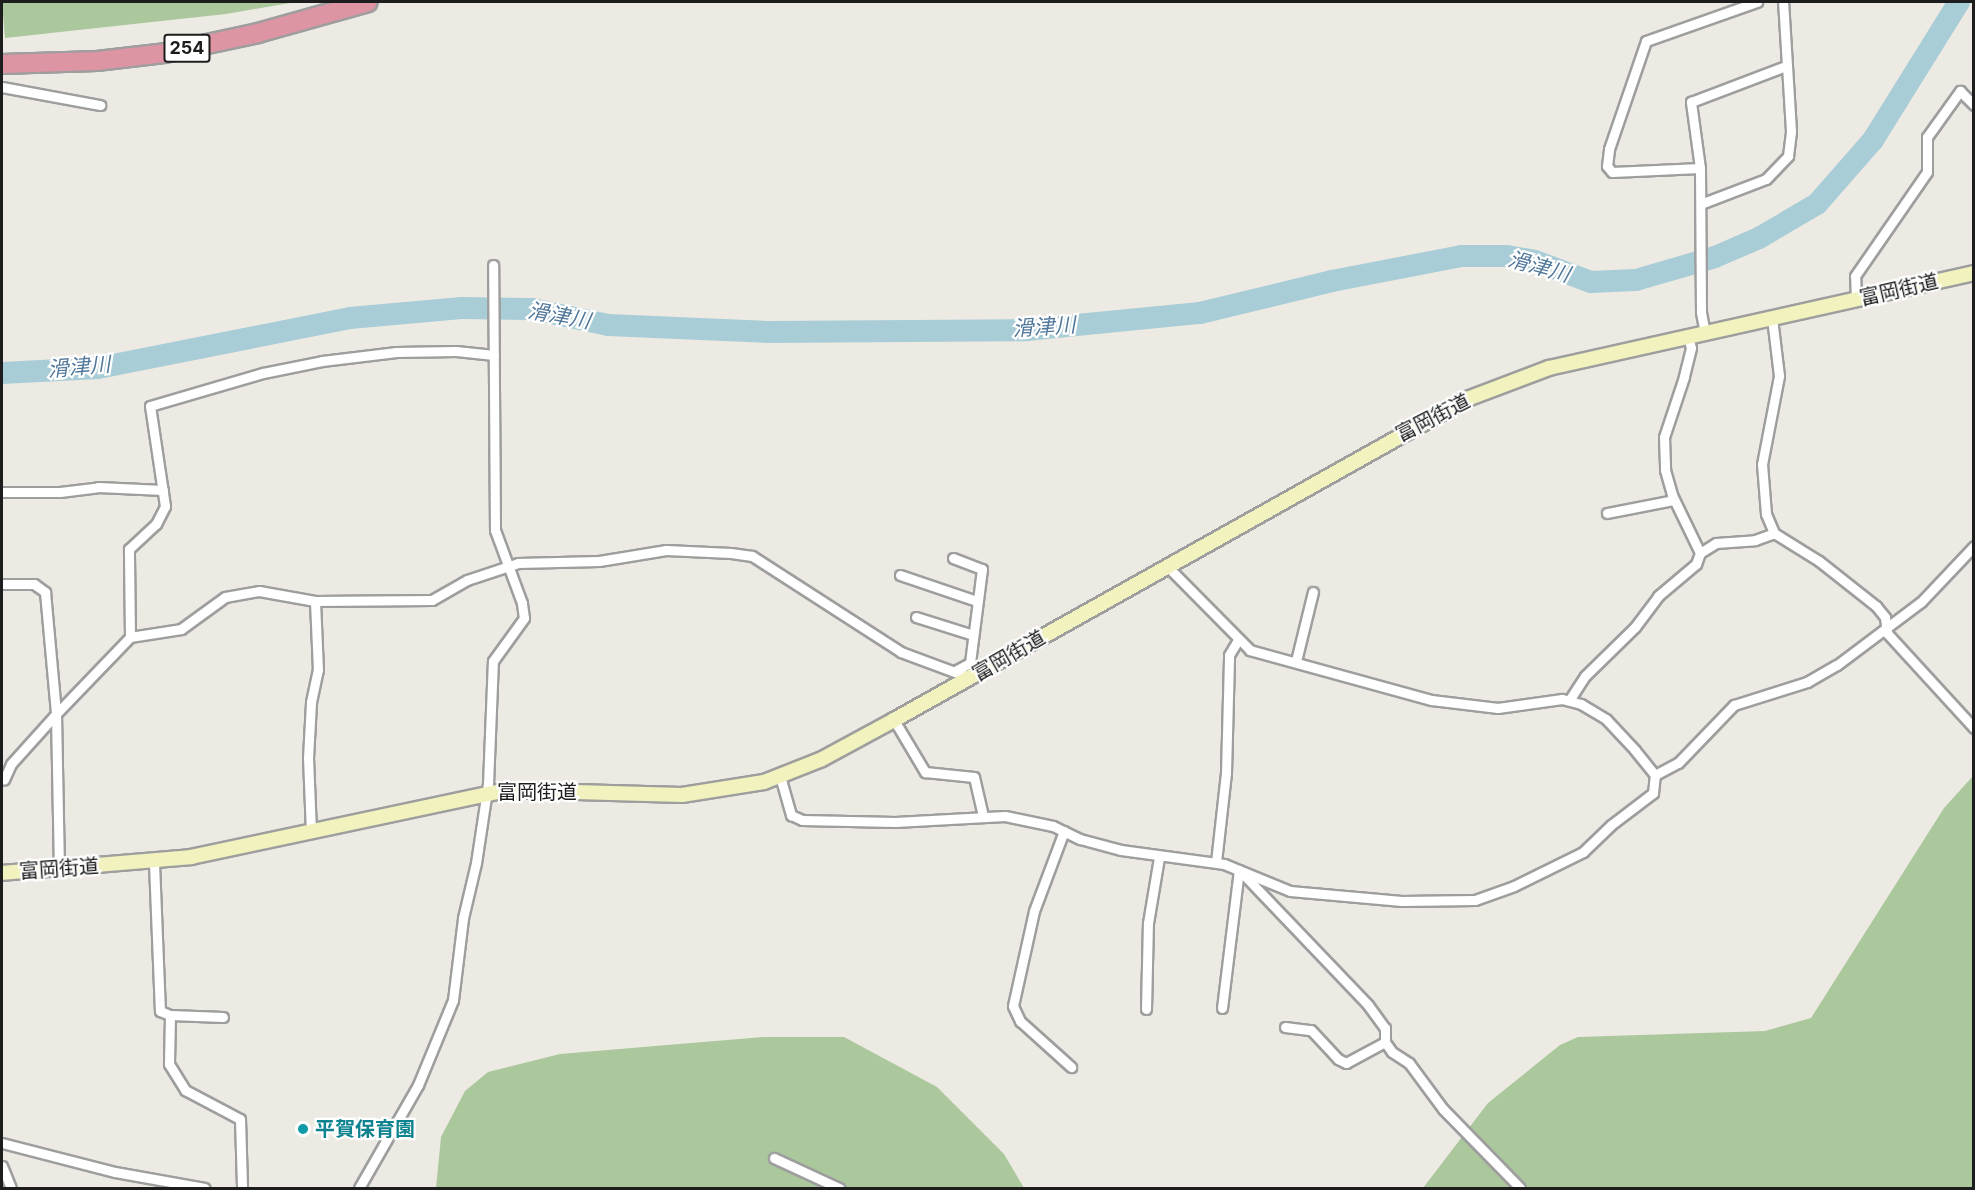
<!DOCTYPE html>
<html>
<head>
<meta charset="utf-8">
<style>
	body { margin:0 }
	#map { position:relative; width:1975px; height:1190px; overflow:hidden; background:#edeae4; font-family:Inter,"Noto Sans JP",sans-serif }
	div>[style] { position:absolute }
	.forest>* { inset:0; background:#abc89d }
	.river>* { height:22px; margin:-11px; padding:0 11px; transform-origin:11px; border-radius:11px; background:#a9cdd6 }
	.roads { filter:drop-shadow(2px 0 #9e9e9e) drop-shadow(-2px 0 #9e9e9e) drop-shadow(0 2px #9e9e9e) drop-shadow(0 -2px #9e9e9e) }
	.street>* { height:9px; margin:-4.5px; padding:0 4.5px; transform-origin:4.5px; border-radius:4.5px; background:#fff }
	.secondary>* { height:14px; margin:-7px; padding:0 7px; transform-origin:7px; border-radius:7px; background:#f1f2bd }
	.highway>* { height:18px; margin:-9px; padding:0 9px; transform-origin:9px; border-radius:9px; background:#dd94a3 }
	.dots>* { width:16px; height:16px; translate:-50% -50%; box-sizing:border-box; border:3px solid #fff; border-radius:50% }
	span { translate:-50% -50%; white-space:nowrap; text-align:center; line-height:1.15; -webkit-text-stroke:4.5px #fff; paint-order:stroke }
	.shield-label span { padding:2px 4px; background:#fff; border:2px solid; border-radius:4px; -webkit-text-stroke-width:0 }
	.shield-label { font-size:18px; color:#1d1d1d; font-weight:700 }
	.street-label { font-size:20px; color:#1d1d1d }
	.culture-label { font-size:20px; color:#0d838f; font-weight:700 }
	.left { translate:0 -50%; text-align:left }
	.water-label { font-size:21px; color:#51789b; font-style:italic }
	.frame { position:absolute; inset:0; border:3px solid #1d1d1d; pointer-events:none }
</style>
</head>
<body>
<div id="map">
	<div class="forest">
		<div style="clip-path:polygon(2px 2px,296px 2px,226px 14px,5px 38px)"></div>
		<div style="clip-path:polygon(1973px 776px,1973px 1188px,1423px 1188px,1488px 1103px,1560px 1045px,1578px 1037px,1765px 1031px,1811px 1018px,1944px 808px)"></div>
		<div style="clip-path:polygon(763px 1037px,844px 1037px,937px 1087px,1004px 1154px,1024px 1188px,436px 1188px,441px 1137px,465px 1091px,488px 1072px,560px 1054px)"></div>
	</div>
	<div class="river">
		<div style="left:2px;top:373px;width:96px;rotate:-3deg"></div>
		<div style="left:98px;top:368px;width:257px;rotate:-11.2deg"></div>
		<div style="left:350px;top:318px;width:112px;rotate:-5.1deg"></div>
		<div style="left:462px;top:308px;width:70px;rotate:0.8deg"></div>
		<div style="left:532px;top:309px;width:78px;rotate:11.9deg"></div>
		<div style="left:608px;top:325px;width:160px;rotate:2.5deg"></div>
		<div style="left:768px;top:332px;width:258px;rotate:-0.4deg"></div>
		<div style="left:1026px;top:330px;width:175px;rotate:-5.6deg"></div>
		<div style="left:1200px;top:313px;width:136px;rotate:-13.6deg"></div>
		<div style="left:1332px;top:281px;width:132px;rotate:-10.9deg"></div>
		<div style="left:1462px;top:256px;width:45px"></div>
		<div style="left:1507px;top:256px;width:28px;rotate:10deg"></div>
		<div style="left:1535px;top:261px;width:60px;rotate:20.6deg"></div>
		<div style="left:1591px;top:282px;width:45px;rotate:-2.5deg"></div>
		<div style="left:1636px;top:280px;width:82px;rotate:-16.2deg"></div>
		<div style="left:1715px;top:257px;width:48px;rotate:-23.4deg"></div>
		<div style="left:1759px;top:238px;width:67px;rotate:-30.4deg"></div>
		<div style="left:1817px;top:204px;width:85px;rotate:-48.8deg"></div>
		<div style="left:1873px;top:140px;width:163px;rotate:-58.1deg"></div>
	</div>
	<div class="roads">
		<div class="street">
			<div style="left:2px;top:87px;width:100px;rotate:10.4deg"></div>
			<div style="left:1700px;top:168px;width:67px;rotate:-97.8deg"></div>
			<div style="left:1691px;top:102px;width:102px;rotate:-20.8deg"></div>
			<div style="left:1703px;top:203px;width:67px;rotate:-20.9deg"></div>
			<div style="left:1766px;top:179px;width:32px;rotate:-46deg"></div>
			<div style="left:1788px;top:156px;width:25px;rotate:-83deg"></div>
			<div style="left:1791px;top:131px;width:129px;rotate:-93.5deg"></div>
			<div style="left:1856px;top:300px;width:24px;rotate:-92deg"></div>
			<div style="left:1855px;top:276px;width:126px;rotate:-55.3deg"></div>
			<div style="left:1927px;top:172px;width:35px;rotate:-90deg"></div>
			<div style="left:1927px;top:137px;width:57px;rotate:-54.3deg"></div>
			<div style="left:1960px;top:91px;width:20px;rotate:45deg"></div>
			<div style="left:1772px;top:318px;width:58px;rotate:83.1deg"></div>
			<div style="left:1779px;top:376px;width:90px;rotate:100.9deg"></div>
			<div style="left:1762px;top:464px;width:50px;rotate:85.4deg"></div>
			<div style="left:1766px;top:514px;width:21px;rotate:67deg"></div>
			<div style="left:1774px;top:533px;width:53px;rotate:31.9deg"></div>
			<div style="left:1819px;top:561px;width:73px;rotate:38.3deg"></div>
			<div style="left:1876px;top:606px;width:14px;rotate:51deg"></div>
			<div style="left:1885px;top:617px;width:16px;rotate:83deg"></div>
			<div style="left:1887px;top:633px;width:129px;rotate:47.5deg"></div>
			<div style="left:1705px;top:333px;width:21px;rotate:-101deg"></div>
			<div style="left:1701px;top:312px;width:144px;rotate:-90.4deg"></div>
			<div style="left:1700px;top:168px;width:88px;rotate:177.4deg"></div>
			<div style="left:1612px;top:172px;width:8px;rotate:-130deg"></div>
			<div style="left:1607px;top:166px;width:17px;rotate:-83deg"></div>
			<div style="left:1609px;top:149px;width:114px;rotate:-71.1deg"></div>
			<div style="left:1646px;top:41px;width:118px;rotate:-19.4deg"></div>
			<div style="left:1688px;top:336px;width:12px;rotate:76deg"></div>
			<div style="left:1691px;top:348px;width:30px;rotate:104deg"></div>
			<div style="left:1684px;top:377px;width:63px;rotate:108.4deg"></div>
			<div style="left:1664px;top:437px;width:33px;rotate:88deg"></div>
			<div style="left:1665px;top:470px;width:26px;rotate:74deg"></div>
			<div style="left:1672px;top:495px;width:64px;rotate:64.2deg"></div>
			<div style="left:2px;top:492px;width:58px"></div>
			<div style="left:60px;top:492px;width:38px;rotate:-7deg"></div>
			<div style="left:98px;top:487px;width:65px;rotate:2.6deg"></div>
			<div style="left:1607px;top:513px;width:68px;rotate:-11deg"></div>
			<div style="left:953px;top:558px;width:31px;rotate:21deg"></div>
			<div style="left:982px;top:569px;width:95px;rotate:97.3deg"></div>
			<div style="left:970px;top:663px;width:15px;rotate:152deg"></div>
			<div style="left:900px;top:575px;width:81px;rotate:18.7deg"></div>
			<div style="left:2px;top:584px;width:32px"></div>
			<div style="left:34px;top:584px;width:14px;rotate:36deg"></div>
			<div style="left:45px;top:592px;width:122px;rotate:84.8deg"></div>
			<div style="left:56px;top:714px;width:67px;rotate:132deg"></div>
			<div style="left:11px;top:764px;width:17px;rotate:114deg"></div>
			<div style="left:916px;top:617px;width:60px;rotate:17.5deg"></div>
			<div style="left:130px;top:637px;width:88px;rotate:-90.7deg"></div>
			<div style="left:129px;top:549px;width:37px;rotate:-43deg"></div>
			<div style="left:156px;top:524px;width:20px;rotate:-63deg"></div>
			<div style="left:165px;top:506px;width:101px;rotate:-98.5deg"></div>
			<div style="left:150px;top:406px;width:118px;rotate:-16.3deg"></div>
			<div style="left:263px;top:373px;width:60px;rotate:-11.5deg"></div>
			<div style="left:322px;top:361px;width:75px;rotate:-6.9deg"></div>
			<div style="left:396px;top:352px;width:60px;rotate:-1deg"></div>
			<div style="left:456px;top:351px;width:38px;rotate:6deg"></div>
			<div style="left:1296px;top:661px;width:71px;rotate:-76.2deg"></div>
			<div style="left:1570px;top:699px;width:27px;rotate:-57deg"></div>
			<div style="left:1585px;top:676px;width:70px;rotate:-44.4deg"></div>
			<div style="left:1635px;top:627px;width:39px;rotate:-53deg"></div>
			<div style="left:1658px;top:596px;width:50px;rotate:-40.1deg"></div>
			<div style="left:1696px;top:564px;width:12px;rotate:-70deg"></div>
			<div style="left:1700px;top:553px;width:19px;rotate:-32deg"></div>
			<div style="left:1716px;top:543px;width:39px;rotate:-4deg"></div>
			<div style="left:1755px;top:540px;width:20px;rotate:-20deg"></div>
			<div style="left:894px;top:720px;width:61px;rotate:59.2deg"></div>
			<div style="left:925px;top:772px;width:49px;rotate:5.8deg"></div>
			<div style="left:974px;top:777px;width:39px;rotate:77deg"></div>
			<div style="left:1655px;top:775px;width:26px;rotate:-28deg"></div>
			<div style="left:1678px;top:763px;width:81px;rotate:-46deg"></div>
			<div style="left:1734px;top:705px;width:77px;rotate:-17.5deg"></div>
			<div style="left:1807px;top:682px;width:34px;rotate:-30deg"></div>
			<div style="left:1837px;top:665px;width:105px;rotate:-36.9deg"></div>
			<div style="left:1921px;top:602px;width:77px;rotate:-46.6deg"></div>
			<div style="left:780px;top:776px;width:41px;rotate:74.2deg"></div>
			<div style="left:791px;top:815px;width:12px;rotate:24deg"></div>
			<div style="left:802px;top:820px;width:93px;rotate:1.2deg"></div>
			<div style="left:895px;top:822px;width:110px;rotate:-3.1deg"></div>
			<div style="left:1005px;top:816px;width:49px;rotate:11.8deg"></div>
			<div style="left:1053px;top:826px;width:30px;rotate:26deg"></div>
			<div style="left:1080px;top:839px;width:42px;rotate:15deg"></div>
			<div style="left:1121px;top:850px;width:104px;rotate:7.7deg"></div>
			<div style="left:1224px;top:864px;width:71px;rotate:22.2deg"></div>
			<div style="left:1290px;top:891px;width:112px;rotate:5.1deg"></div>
			<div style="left:1402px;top:901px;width:73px;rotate:-0.8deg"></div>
			<div style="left:1475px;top:900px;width:41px;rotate:-19.7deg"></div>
			<div style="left:1514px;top:886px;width:77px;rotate:-26.2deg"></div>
			<div style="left:1583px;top:852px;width:39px;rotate:-44deg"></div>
			<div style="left:1611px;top:825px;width:53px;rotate:-37.3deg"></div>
			<div style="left:1653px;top:793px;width:18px;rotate:-84deg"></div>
			<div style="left:1655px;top:775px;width:32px;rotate:-129deg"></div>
			<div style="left:1635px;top:750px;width:42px;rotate:-133.1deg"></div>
			<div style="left:1606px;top:719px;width:29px;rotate:-149deg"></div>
			<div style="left:1581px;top:704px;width:20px;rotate:-165deg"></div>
			<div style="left:1562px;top:699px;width:65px;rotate:172deg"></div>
			<div style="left:1498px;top:708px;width:67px;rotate:-173.2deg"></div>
			<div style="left:1431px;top:700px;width:188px;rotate:-164.6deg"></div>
			<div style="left:1250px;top:650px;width:118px;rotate:-134.7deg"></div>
			<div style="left:1064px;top:831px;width:85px;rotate:110.6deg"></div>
			<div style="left:1034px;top:911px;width:97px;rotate:102.5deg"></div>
			<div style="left:1013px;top:1006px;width:17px;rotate:65deg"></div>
			<div style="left:1020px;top:1021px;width:69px;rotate:42deg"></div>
			<div style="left:311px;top:832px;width:74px;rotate:-92.3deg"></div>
			<div style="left:308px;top:758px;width:56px;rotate:-86.9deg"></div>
			<div style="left:311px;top:702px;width:33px;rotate:-78deg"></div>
			<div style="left:318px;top:670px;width:69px;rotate:-92.5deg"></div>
			<div style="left:1216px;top:862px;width:90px;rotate:-83.6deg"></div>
			<div style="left:1226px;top:773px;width:118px;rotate:-88.5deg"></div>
			<div style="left:1229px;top:655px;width:17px;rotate:-59deg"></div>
			<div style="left:154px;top:863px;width:148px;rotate:87.7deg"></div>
			<div style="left:160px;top:1011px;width:11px;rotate:22deg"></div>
			<div style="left:170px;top:1015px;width:53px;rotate:2.2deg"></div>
			<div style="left:59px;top:870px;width:156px;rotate:-91.1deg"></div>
			<div style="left:56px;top:714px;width:107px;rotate:-46.1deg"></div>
			<div style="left:130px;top:637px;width:52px;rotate:-8.9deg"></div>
			<div style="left:181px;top:629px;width:54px;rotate:-36deg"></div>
			<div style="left:225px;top:597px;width:35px;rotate:-10deg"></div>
			<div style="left:259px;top:591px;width:57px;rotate:10.1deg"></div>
			<div style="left:315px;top:601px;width:117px;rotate:-0.5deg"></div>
			<div style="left:432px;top:600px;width:40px;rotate:-29.7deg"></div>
			<div style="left:467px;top:580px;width:54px;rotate:-18.4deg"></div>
			<div style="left:518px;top:563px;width:81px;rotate:-1.4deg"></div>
			<div style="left:599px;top:561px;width:68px;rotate:-9.3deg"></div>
			<div style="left:666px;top:550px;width:65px;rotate:2.6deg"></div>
			<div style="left:731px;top:553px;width:21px;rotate:8deg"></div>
			<div style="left:752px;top:556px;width:177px;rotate:32.8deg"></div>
			<div style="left:901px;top:652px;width:75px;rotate:20.4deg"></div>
			<div style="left:1243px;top:874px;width:181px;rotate:46.3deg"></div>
			<div style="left:1368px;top:1005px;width:29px;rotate:54deg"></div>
			<div style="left:1385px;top:1028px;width:14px;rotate:90deg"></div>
			<div style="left:1385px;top:1042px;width:12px;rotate:55deg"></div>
			<div style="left:1392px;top:1052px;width:20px;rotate:33deg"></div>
			<div style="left:1409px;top:1063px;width:57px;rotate:53.5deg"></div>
			<div style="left:1443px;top:1109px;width:110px;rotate:45.7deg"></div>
			<div style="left:1222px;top:1008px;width:139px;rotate:-83deg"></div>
			<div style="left:1146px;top:1009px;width:86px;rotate:-88.7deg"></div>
			<div style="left:1148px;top:923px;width:67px;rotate:-80.5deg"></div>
			<div style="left:170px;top:1015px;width:49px;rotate:91.2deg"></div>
			<div style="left:169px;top:1064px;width:31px;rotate:58deg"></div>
			<div style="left:185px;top:1090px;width:62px;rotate:27.8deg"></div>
			<div style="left:240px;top:1119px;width:69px;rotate:88.3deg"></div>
			<div style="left:1285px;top:1027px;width:26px;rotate:7deg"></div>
			<div style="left:1311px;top:1030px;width:40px;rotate:47deg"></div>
			<div style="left:1338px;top:1059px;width:9px;rotate:27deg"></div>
			<div style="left:1346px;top:1063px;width:44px;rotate:-28.3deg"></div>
			<div style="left:2px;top:1143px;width:117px;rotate:14.4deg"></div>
			<div style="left:115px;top:1172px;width:91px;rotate:10.1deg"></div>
			<div style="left:774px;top:1158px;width:72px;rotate:24.8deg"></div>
			<div style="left:2px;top:1166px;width:24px;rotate:68deg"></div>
			<div style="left:359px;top:1188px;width:119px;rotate:-60.2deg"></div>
			<div style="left:418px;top:1085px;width:92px;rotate:-67.6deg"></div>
			<div style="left:453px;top:1000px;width:83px;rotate:-83deg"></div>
			<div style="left:463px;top:918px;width:57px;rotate:-76.7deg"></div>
			<div style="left:476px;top:863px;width:80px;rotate:-81.4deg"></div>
			<div style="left:488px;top:784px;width:123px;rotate:-87.7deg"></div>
			<div style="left:493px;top:661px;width:53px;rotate:-54.2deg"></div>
			<div style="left:524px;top:618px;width:15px;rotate:-98deg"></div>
			<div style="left:522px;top:603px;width:78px;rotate:-110.3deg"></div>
			<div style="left:495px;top:530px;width:265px;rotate:-90.4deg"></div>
		</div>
		<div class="secondary">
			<div style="left:2px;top:873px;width:190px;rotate:-4.8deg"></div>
			<div style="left:191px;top:857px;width:321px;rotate:-12deg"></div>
			<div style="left:505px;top:790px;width:177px;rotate:1.6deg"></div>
			<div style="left:682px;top:795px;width:83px;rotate:-9deg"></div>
			<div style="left:764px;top:782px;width:62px;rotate:-21.6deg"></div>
			<div style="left:822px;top:759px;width:82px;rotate:-28.4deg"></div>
			<div style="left:894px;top:720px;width:657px;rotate:-29.26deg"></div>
			<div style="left:1467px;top:399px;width:88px;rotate:-20.7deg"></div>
			<div style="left:1549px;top:368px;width:435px;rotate:-12.6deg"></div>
		</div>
		<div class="highway">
			<div style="left:2px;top:64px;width:95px;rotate:-1.8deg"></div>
			<div style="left:97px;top:61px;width:68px;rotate:-6.7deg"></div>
			<div style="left:165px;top:53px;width:95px;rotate:-12.1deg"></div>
			<div style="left:258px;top:33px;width:114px;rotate:-15.7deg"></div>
		</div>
	</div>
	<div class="dots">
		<div style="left:303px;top:1129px;background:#0f9aa8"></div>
	</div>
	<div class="shield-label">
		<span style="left:187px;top:48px">254</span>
	</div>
	<div class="street-label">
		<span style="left:1899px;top:290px;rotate:-13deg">富岡街道</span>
		<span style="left:1433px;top:418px;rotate:-27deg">富岡街道</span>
		<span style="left:1009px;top:656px;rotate:-30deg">富岡街道</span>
		<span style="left:537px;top:792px">富岡街道</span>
		<span style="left:59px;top:869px;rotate:-4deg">富岡街道</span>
	</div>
	<div class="culture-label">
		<span class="left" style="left:315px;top:1129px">平賀保育園</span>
	</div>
	<div class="water-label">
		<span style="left:1539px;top:267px;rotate:15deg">滑津川</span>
		<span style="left:559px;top:316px;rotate:10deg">滑津川</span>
		<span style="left:1044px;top:327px;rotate:-4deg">滑津川</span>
		<span style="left:79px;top:367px;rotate:-5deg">滑津川</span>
	</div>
	<div class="frame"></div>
</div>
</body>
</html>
